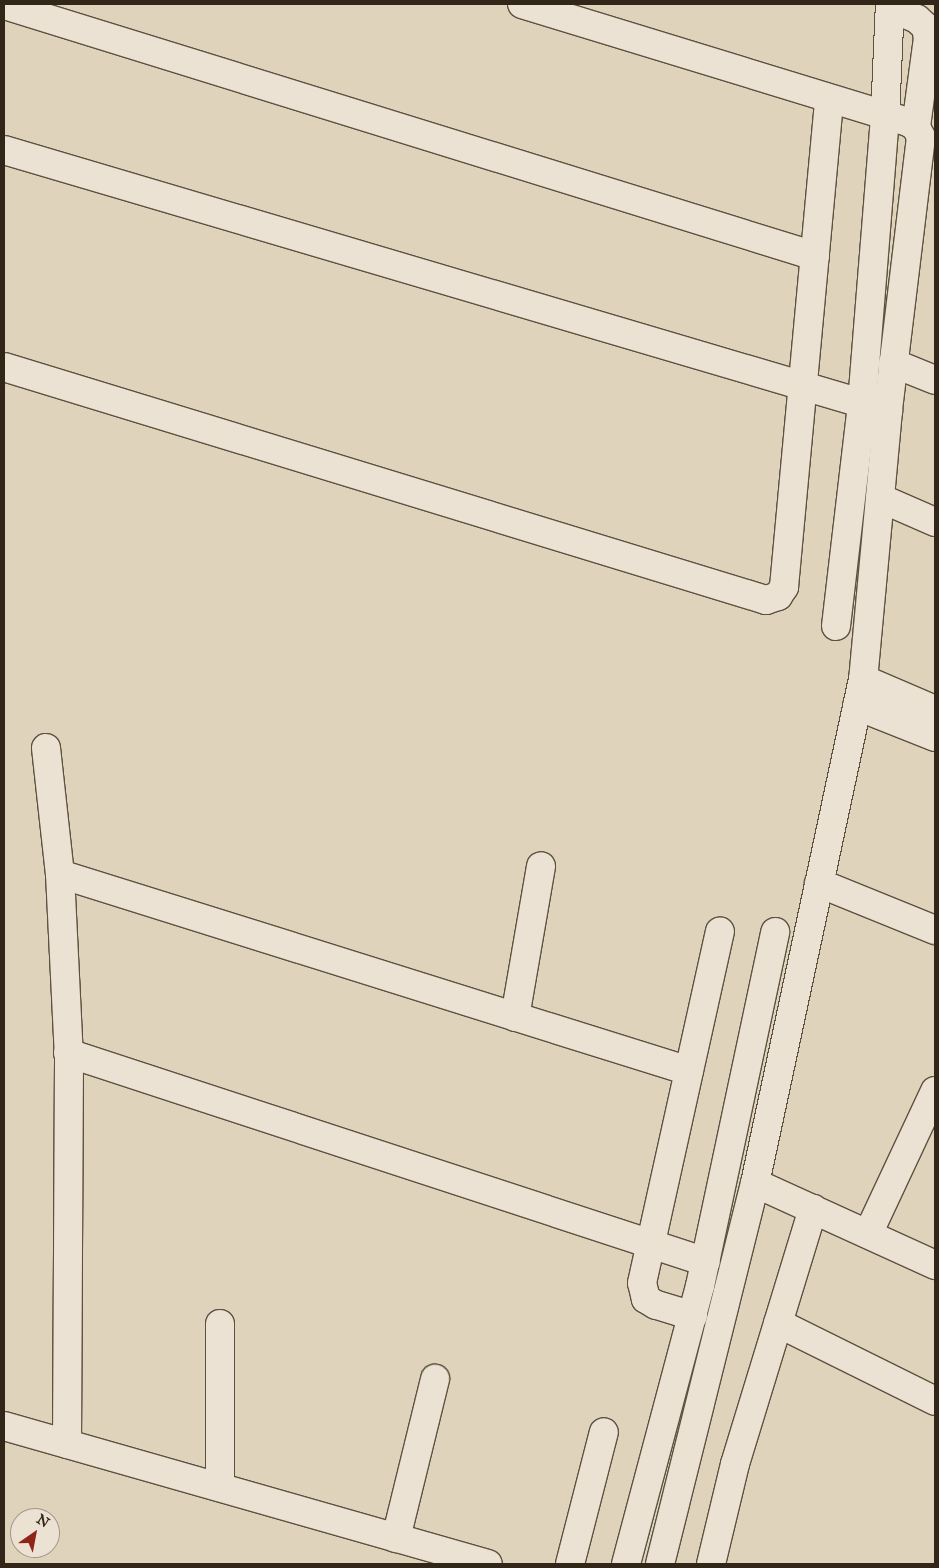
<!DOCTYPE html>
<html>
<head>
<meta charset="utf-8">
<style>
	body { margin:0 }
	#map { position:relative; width:939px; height:1568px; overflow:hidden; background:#e0d3bb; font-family:"IM FELL Great Primer",serif }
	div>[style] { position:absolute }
	.roads { filter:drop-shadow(1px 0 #5d5140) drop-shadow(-1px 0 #5d5140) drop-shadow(0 1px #5d5140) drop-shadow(0 -1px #5d5140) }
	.minor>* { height:28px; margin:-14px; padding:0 14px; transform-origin:14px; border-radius:14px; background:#ebe2d3 }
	span { translate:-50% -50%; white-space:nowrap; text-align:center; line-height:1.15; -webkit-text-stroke:4px #ebe2d3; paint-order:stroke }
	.frame { position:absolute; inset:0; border:5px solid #312617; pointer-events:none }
	.north { position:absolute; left:10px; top:1508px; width:50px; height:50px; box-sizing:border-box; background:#ebe2d3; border:1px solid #a19788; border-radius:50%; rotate:33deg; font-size:14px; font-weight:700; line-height:20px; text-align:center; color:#312617 }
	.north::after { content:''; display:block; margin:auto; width:18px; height:22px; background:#8f2418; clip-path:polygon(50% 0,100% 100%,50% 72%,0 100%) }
</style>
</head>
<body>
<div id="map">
	<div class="roads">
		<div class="minor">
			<div style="left:522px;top:4px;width:404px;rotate:17deg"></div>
			<div style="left:908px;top:122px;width:9px;rotate:32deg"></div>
			<div style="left:916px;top:127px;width:11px;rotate:63deg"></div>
			<div style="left:921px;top:137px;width:276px;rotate:96.9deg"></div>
			<div style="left:888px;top:411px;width:269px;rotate:95.3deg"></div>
			<div style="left:863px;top:679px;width:515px;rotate:102.09deg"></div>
			<div style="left:755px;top:1183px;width:393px;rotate:104deg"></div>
			<div style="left:4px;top:5px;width:849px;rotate:17.2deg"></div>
			<div style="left:890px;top:8px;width:29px;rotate:22deg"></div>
			<div style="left:917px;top:19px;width:12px;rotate:42deg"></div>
			<div style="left:926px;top:27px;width:11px;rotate:80deg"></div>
			<div style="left:928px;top:38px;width:90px;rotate:97.7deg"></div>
			<div style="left:4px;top:150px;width:922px;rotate:16.45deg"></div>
			<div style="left:893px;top:363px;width:45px;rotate:22deg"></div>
			<div style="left:4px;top:367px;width:797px;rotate:17deg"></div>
			<div style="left:766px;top:600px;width:13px;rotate:-18deg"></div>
			<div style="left:778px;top:596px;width:11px;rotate:-56deg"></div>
			<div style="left:784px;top:587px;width:490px;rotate:-84.7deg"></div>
			<div style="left:880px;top:498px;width:60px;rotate:23.6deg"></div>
			<div style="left:836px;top:626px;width:225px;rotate:-83.3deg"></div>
			<div style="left:862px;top:403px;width:287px;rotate:-85.4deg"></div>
			<div style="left:885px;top:117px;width:113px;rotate:-87.5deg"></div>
			<div style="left:863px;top:679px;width:78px;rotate:23.3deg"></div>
			<div style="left:857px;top:706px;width:84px;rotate:21.7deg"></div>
			<div style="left:46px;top:748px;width:127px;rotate:83.7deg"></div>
			<div style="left:60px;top:874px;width:187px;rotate:87.2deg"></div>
			<div style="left:69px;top:1061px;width:383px;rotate:90.3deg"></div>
			<div style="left:60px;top:874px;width:659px;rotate:17.39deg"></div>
			<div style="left:819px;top:883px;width:125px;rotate:22.1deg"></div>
			<div style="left:515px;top:1017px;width:153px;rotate:-80.2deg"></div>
			<div style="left:68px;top:1053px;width:671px;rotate:18.14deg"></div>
			<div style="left:755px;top:1183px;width:198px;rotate:24.5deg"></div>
			<div style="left:868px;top:1234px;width:158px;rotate:-64.9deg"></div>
			<div style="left:693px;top:1316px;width:39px;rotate:-163deg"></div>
			<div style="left:656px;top:1305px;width:12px;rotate:-149deg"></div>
			<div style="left:646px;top:1299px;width:16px;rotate:-104deg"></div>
			<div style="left:642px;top:1283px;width:360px;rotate:-77.5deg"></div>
			<div style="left:778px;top:1323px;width:175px;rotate:26.4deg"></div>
			<div style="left:4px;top:1426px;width:503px;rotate:15.91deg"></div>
			<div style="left:220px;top:1487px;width:163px;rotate:-90deg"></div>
			<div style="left:396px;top:1538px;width:164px;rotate:-76.2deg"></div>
			<div style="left:570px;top:1564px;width:136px;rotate:-75.6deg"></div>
			<div style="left:626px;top:1564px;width:288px;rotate:-75.1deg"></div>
			<div style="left:700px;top:1286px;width:362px;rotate:-78deg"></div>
			<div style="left:711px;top:1564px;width:103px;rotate:-76.5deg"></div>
			<div style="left:735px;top:1464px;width:267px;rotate:-73deg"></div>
		</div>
	</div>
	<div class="frame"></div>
	<div class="north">N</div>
</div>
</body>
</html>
